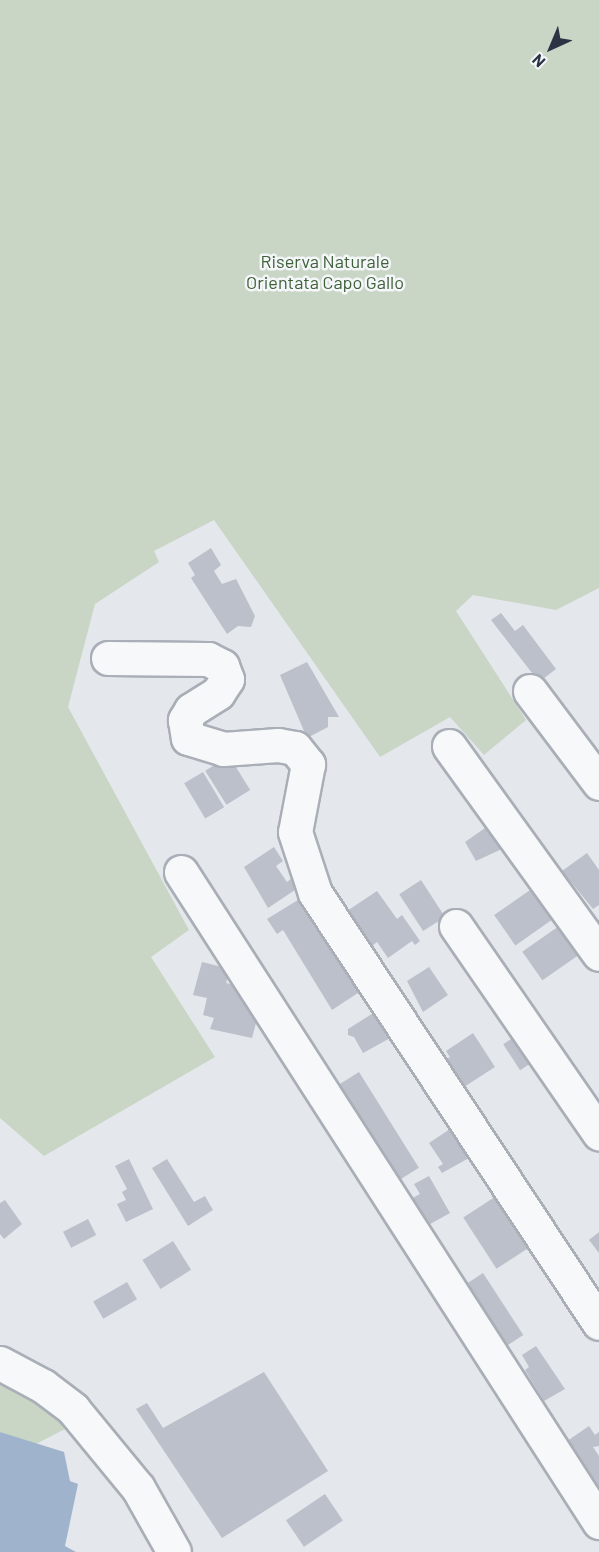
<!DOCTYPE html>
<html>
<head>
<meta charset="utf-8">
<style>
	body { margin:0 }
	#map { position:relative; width:599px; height:1552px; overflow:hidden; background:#e4e7ec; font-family:Barlow,sans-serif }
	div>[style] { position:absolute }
	.green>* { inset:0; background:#c9d6c5 }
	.water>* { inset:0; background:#9fb4cc }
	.building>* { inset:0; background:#bbc0ca; transform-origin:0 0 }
	.roads { filter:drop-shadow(2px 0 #a9aeb7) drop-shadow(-2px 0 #a9aeb7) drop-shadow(0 2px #a9aeb7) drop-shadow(0 -2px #a9aeb7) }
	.minor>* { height:33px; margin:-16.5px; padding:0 16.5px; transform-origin:16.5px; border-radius:16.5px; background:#f7f8fa }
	span { translate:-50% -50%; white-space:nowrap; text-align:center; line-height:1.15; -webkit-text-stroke:5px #f4f6f9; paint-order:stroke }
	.park-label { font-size:18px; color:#3f6138 }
	.north { position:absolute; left:521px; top:18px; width:60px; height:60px; -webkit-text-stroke:4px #f4f6f9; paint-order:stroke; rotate:224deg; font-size:16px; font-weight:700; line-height:24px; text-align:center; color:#2b3445 }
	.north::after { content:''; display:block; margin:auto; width:21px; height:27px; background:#2b3445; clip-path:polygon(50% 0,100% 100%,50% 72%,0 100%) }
</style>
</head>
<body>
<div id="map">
	<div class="green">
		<div style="clip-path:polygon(0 0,599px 0,599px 588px,556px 610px,473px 595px,456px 611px,526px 720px,484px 755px,450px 717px,380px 757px,214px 520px,154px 551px,159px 562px,95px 604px,68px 707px,189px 930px,151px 957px,215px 1057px,44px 1156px,0 1118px)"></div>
		<div style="clip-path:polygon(0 1350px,78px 1393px,65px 1429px,32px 1446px,0 1432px)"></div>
	</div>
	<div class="water">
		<div style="clip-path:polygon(0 1432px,64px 1452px,70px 1481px,78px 1484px,65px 1546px,76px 1552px,0 1552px)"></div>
	</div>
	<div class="building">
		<div style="clip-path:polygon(211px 548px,221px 565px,214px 571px,222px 584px,236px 579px,255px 616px,251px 627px,238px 626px,227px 634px,191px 578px,195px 575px,188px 563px)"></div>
		<div style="clip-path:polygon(501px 613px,515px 631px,523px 625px,556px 669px,539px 682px,491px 620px)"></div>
		<div style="clip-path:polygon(307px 662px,339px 717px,328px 717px,328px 727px,307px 738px,280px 675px)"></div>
		<div style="left:229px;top:756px;width:40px;height:28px;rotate:58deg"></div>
		<div style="left:203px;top:772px;width:41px;height:22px;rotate:59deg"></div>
		<div style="clip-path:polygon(491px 806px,504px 848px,476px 861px,465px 842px,485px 828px,477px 815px)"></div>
		<div style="clip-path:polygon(274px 847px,283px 861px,276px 866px,287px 882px,292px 878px,298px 888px,268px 908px,244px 867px)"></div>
		<div style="clip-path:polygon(587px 853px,599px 870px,599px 905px,593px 909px,562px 871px)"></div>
		<div style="left:421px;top:880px;width:44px;height:26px;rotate:57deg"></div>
		<div style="left:540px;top:883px;width:37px;height:56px;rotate:55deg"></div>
		<div style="clip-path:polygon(377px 891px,397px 919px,402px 915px,420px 941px,415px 945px,412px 941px,388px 958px,377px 942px,372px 946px,347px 911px)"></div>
		<div style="clip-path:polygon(306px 895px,367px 987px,332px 1010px,283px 930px,277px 934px,267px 919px)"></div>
		<div style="left:569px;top:919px;width:35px;height:57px;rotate:55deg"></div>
		<div style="clip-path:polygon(202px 962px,230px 969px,226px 983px,245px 988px,261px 1004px,252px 1038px,210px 1029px,214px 1018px,203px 1015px,207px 998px,193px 995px)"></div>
		<div style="clip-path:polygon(429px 967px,448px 995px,423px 1012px,407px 981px)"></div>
		<div style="clip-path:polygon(386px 1005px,403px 1031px,363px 1053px,354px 1037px,348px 1035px,348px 1029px)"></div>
		<div style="left:525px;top:1030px;width:31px;height:26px;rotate:57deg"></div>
		<div style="clip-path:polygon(473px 1033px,495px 1067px,464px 1087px,446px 1059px,450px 1057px,446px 1051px)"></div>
		<div style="left:359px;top:1072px;width:113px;height:31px;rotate:58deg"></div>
		<div style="clip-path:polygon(459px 1123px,478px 1153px,442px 1173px,438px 1167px,443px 1164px,429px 1143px)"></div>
		<div style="clip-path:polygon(129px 1159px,153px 1209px,126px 1222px,117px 1204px,126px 1200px,122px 1192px,127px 1189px,115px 1166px)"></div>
		<div style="clip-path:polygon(167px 1159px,194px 1202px,205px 1196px,213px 1210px,188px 1226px,152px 1168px)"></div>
		<div style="clip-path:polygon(429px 1176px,450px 1213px,423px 1228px,407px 1201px,420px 1194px,414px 1184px)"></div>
		<div style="left:501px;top:1193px;width:61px;height:45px;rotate:57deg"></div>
		<div style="clip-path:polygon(5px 1200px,22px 1224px,4px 1239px,0 1234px,0 1203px)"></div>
		<div style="left:88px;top:1219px;width:18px;height:28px;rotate:63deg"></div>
		<div style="clip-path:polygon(599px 1232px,599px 1253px,589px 1240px)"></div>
		<div style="left:173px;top:1241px;width:34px;height:36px;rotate:58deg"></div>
		<div style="left:483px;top:1273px;width:74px;height:31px;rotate:57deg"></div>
		<div style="left:127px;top:1282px;width:20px;height:39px;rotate:60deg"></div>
		<div style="clip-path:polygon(536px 1346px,565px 1389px,544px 1401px,525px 1370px,529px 1367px,522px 1355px)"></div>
		<div style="clip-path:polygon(264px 1372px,328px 1471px,222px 1538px,136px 1409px,147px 1403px,163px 1428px)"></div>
		<div style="clip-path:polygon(589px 1426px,595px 1435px,599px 1432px,599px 1446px,593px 1447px,599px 1456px,599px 1509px,557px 1448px)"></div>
		<div style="left:325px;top:1494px;width:32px;height:47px;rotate:56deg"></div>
	</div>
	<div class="roads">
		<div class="minor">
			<div style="left:108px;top:658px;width:100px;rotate:0.6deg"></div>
			<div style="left:208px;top:659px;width:16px;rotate:27deg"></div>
			<div style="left:222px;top:666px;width:14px;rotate:69deg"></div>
			<div style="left:227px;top:679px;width:17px;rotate:123deg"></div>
			<div style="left:218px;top:693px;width:32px;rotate:148deg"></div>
			<div style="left:191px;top:710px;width:12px;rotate:121deg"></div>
			<div style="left:185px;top:720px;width:18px;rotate:81deg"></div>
			<div style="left:188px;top:738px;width:37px;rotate:17deg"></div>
			<div style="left:223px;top:749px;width:55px;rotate:-4.2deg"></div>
			<div style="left:278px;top:745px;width:17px;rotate:10deg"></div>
			<div style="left:295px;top:748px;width:21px;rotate:51deg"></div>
			<div style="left:308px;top:764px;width:69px;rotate:100.8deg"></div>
			<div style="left:295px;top:832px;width:64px;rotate:71.8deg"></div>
			<div style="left:315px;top:893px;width:515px;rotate:56.56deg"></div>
			<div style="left:530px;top:691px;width:115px;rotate:53.1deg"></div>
			<div style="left:449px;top:746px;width:256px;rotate:54.2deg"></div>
			<div style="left:181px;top:872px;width:773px;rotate:57.26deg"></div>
			<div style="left:456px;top:926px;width:252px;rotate:55.4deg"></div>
			<div style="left:0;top:1363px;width:49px;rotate:28.1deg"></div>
			<div style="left:43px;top:1386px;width:38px;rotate:37deg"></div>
			<div style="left:73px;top:1409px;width:102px;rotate:50.6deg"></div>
			<div style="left:138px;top:1488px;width:73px;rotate:60.6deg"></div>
		</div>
	</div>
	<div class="park-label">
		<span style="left:325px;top:272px">Riserva Naturale<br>Orientata Capo Gallo</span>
	</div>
	<div class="north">N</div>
</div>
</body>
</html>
